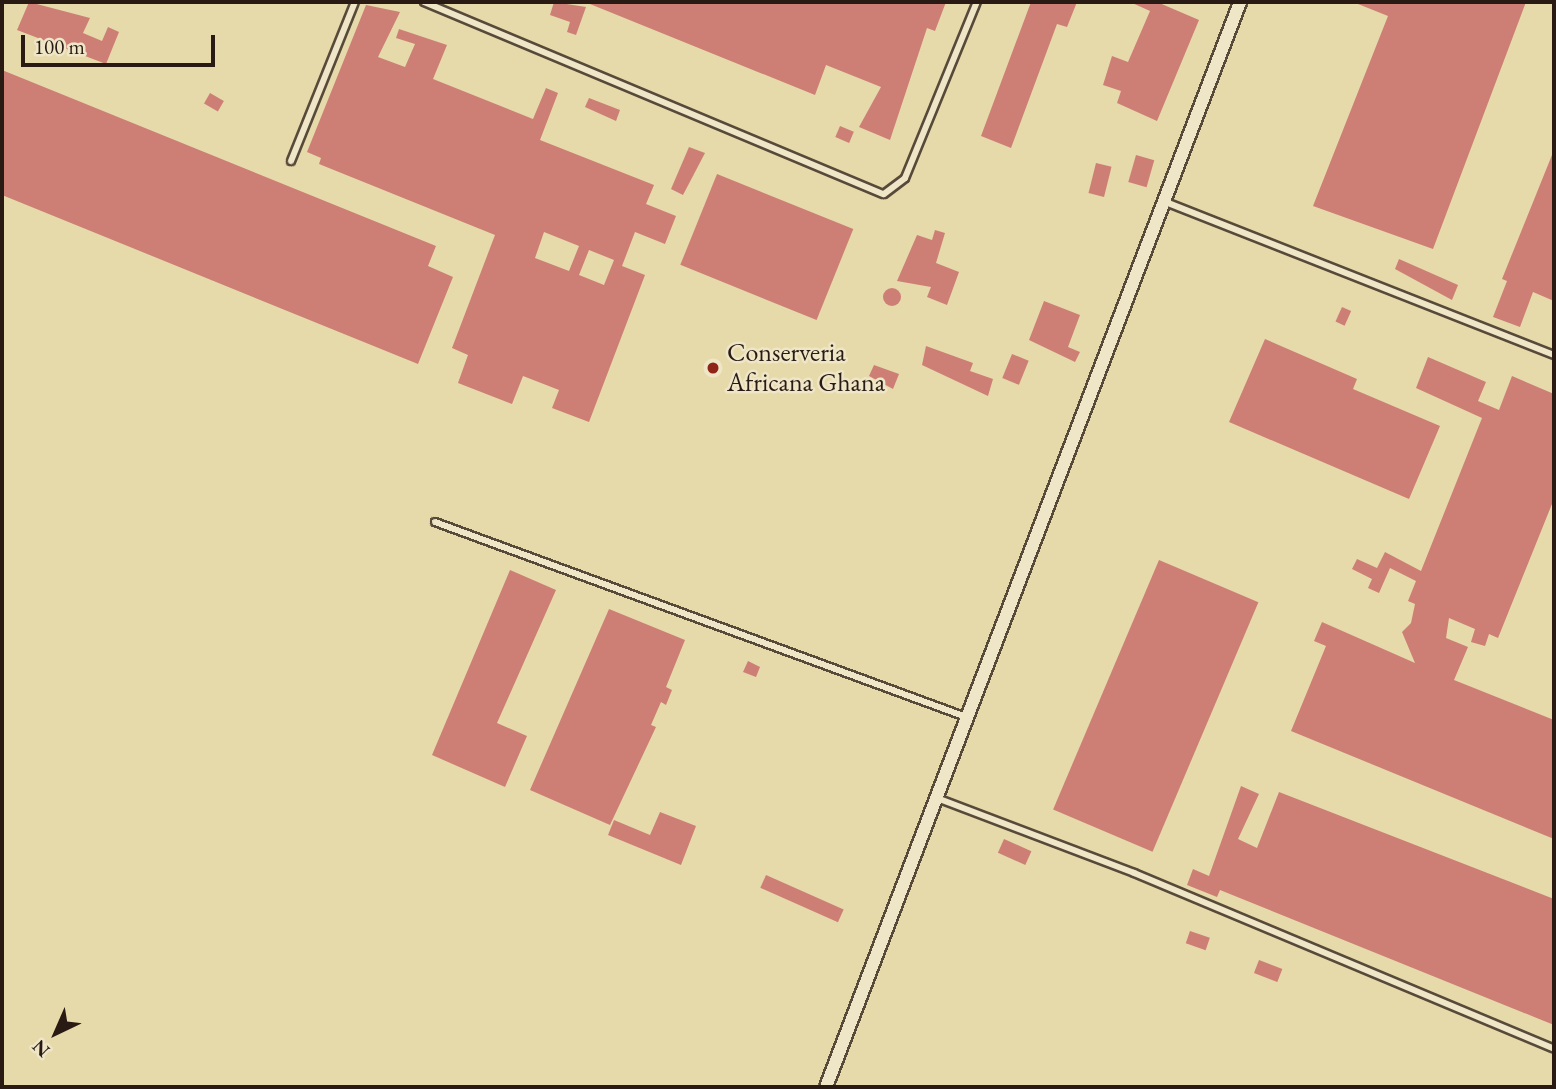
<!DOCTYPE html>
<html>
<head>
<meta charset="utf-8">
<style>
	body { margin:0 }
	#map { position:relative; width:1556px; height:1089px; overflow:hidden; background:#e6d9aa; font-family:"EB Garamond",serif }
	div>[style] { position:absolute }
	.building>* { inset:0; background:#cd7f76; transform-origin:0 0 }
	.round { border-radius:50% }
	.roads { filter:drop-shadow(2px 0 #584a39) drop-shadow(-2px 0 #584a39) drop-shadow(0 2px #584a39) drop-shadow(0 -2px #584a39) }
	.service>* { height:6px; margin:-3px; padding:0 3px; transform-origin:3px; border-radius:3px; background:#efe6c8 }
	.minor>* { height:12px; margin:-6px; padding:0 6px; transform-origin:6px; border-radius:6px; background:#efe6c8 }
	.dots>* { width:19px; height:19px; translate:-50% -50%; box-sizing:border-box; border:4px solid #efe6c8; border-radius:50% }
	span { translate:-50% -50%; white-space:nowrap; text-align:center; line-height:1.15; -webkit-text-stroke:5px #efe6c8; paint-order:stroke }
	.poi-label { font-size:26px; color:#291b13 }
	.left { translate:0 -50%; text-align:left }
	.frame { position:absolute; inset:0; border:4px solid #291b13; pointer-events:none }
	.north { position:absolute; left:21px; top:998px; width:70px; height:70px; -webkit-text-stroke:5px #efe6c8; paint-order:stroke; rotate:224deg; font-size:19px; font-weight:700; line-height:28px; text-align:center; color:#291b13 }
	.north::after { content:''; display:block; margin:auto; width:24px; height:32px; background:#291b13; clip-path:polygon(50% 0,100% 100%,50% 72%,0 100%) }
	.scale { position:absolute; left:21px; top:35px; width:194px; height:32px; box-sizing:border-box; border:4px solid #291b13; border-top:0; padding-left:9px; font-size:21px; line-height:24px; white-space:nowrap; color:#291b13; -webkit-text-stroke:5px #efe6c8; paint-order:stroke }
</style>
</head>
<body>
<div id="map">
	<div class="building">
		<div style="clip-path:polygon(29px 2px,90px 18px,83px 33px,102px 41px,108px 27px,119px 32px,106px 64px,17px 30px)"></div>
		<div style="clip-path:polygon(554px 2px,586px 7px,576px 35px,567px 32px,570px 22px,550px 15px)"></div>
		<div style="clip-path:polygon(585px 2px,946px 2px,935px 31px,927px 28px,890px 140px,859px 127px,881px 87px,826px 65px,815px 95px)"></div>
		<div style="clip-path:polygon(1031px 2px,1077px 2px,1067px 27px,1057px 24px,1011px 148px,981px 136px)"></div>
		<div style="clip-path:polygon(1130px 2px,1157px 2px,1199px 20px,1157px 121px,1117px 103px,1121px 91px,1103px 85px,1112px 56px,1128px 62px,1150px 11px)"></div>
		<div style="clip-path:polygon(1353px 2px,1526px 2px,1433px 249px,1313px 206px,1388px 16px)"></div>
		<div style="clip-path:polygon(evenodd,366px 5px,400px 12px,378px 57px,405px 67px,415px 44px,396px 38px,399px 29px,447px 45px,433px 79px,533px 119px,546px 88px,558px 93px,540px 140px,654px 185px,646px 204px,676px 216px,665px 244px,635px 232px,622px 266px,645px 275px,589px 422px,552px 408px,559px 390px,523px 376px,512px 404px,458px 383px,468px 355px,452px 348px,495px 235px,319px 164px,321px 158px,307px 152px,366px 5px,544px 232px,579px 246px,569px 271px,535px 258px,544px 232px,366px 5px,589px 250px,614px 260px,604px 285px,579px 275px,589px 250px)"></div>
		<div style="clip-path:polygon(2px 70px,436px 246px,428px 266px,453px 277px,418px 364px,2px 195px)"></div>
		<div style="left:210px;top:93px;width:16px;height:12px;rotate:30deg"></div>
		<div style="clip-path:polygon(589px 98px,620px 110px,616px 121px,585px 107px)"></div>
		<div style="left:840px;top:126px;width:15px;height:12px;rotate:23deg"></div>
		<div style="clip-path:polygon(689px 147px,705px 153px,683px 195px,671px 189px)"></div>
		<div style="clip-path:polygon(1554px 150px,1554px 301px,1533px 292px,1520px 327px,1493px 317px,1507px 281px,1502px 279px)"></div>
		<div style="left:1136px;top:155px;width:19px;height:28px;rotate:16deg"></div>
		<div style="left:1096px;top:163px;width:16px;height:31px;rotate:14deg"></div>
		<div style="left:717px;top:174px;width:147px;height:98px;rotate:22deg"></div>
		<div style="clip-path:polygon(935px 230px,945px 233px,936px 263px,959px 272px,947px 305px,927px 297px,931px 287px,897px 281px,917px 235px,932px 240px)"></div>
		<div style="clip-path:polygon(1399px 259px,1458px 285px,1452px 300px,1395px 269px)"></div>
		<div class="round" style="left:883px;top:288px;width:18px;height:18px"></div>
		<div style="clip-path:polygon(1044px 301px,1080px 315px,1068px 347px,1080px 352px,1075px 362px,1029px 340px)"></div>
		<div style="left:1342px;top:307px;width:10px;height:16px;rotate:24deg"></div>
		<div style="clip-path:polygon(1265px 339px,1357px 379px,1353px 389px,1440px 426px,1409px 499px,1229px 422px)"></div>
		<div style="clip-path:polygon(926px 346px,973px 363px,970px 371px,993px 379px,988px 396px,922px 365px)"></div>
		<div style="left:1012px;top:354px;width:18px;height:26px;rotate:22deg"></div>
		<div style="clip-path:polygon(1428px 357px,1486px 382px,1478px 401px,1499px 410px,1512px 376px,1554px 394px,1554px 499px,1498px 638px,1489px 634px,1485px 646px,1471px 642px,1475px 629px,1449px 618px,1446px 638px,1468px 647px,1454px 680px,1554px 720px,1554px 839px,1291px 731px,1326px 646px,1314px 641px,1322px 622px,1415px 663px,1402px 632px,1411px 623px,1415px 604px,1408px 601px,1416px 581px,1390px 568px,1379px 593px,1368px 588px,1372px 579px,1352px 569px,1357px 559px,1377px 568px,1385px 552px,1421px 571px,1482px 418px,1416px 388px)"></div>
		<div style="clip-path:polygon(874px 365px,899px 374px,893px 389px,869px 376px)"></div>
		<div style="left:1159px;top:560px;width:108px;height:271px;rotate:23deg"></div>
		<div style="clip-path:polygon(510px 570px,556px 590px,497px 723px,527px 736px,505px 787px,432px 755px)"></div>
		<div style="clip-path:polygon(609px 609px,685px 640px,666px 687px,672px 690px,666px 705px,661px 702px,651px 725px,656px 727px,610px 825px,530px 790px)"></div>
		<div style="clip-path:polygon(748px 661px,760px 667px,756px 677px,743px 672px)"></div>
		<div style="clip-path:polygon(1241px 786px,1259px 794px,1238px 839px,1257px 848px,1279px 792px,1554px 899px,1554px 1025px,1220px 890px,1217px 897px,1187px 885px,1193px 869px,1209px 876px)"></div>
		<div style="clip-path:polygon(660px 812px,696px 826px,681px 865px,608px 835px,614px 820px,650px 835px)"></div>
		<div style="left:1004px;top:839px;width:30px;height:15px;rotate:24deg"></div>
		<div style="left:766px;top:875px;width:85px;height:14px;rotate:24deg"></div>
		<div style="left:1190px;top:931px;width:21px;height:13px;rotate:19deg"></div>
		<div style="left:1259px;top:960px;width:25px;height:14px;rotate:21deg"></div>
	</div>
	<div class="roads">
		<div class="service">
			<div style="left:424px;top:2px;width:498px;rotate:22.7deg"></div>
			<div style="left:884px;top:194px;width:26px;rotate:-37deg"></div>
			<div style="left:905px;top:178px;width:190px;rotate:-67.8deg"></div>
			<div style="left:291px;top:161px;width:171px;rotate:-68.1deg"></div>
			<div style="left:1163px;top:201px;width:420px;rotate:21.5deg"></div>
			<div style="left:435px;top:522px;width:566px;rotate:20.16deg"></div>
			<div style="left:937px;top:798px;width:211px;rotate:20.8deg"></div>
			<div style="left:1134px;top:873px;width:455px;rotate:22.7deg"></div>
		</div>
		<div class="minor">
			<div style="left:826px;top:1087px;width:1161px;rotate:-69.11deg"></div>
		</div>
	</div>
	<div class="dots">
		<div style="left:713px;top:368px;background:#8f2418"></div>
	</div>
	<div class="poi-label">
		<span class="left" style="left:727px;top:368px">Conserveria<br>Africana Ghana</span>
	</div>
	<div class="frame"></div>
	<div class="north">N</div>
	<div class="scale">100 m</div>
</div>
</body>
</html>
